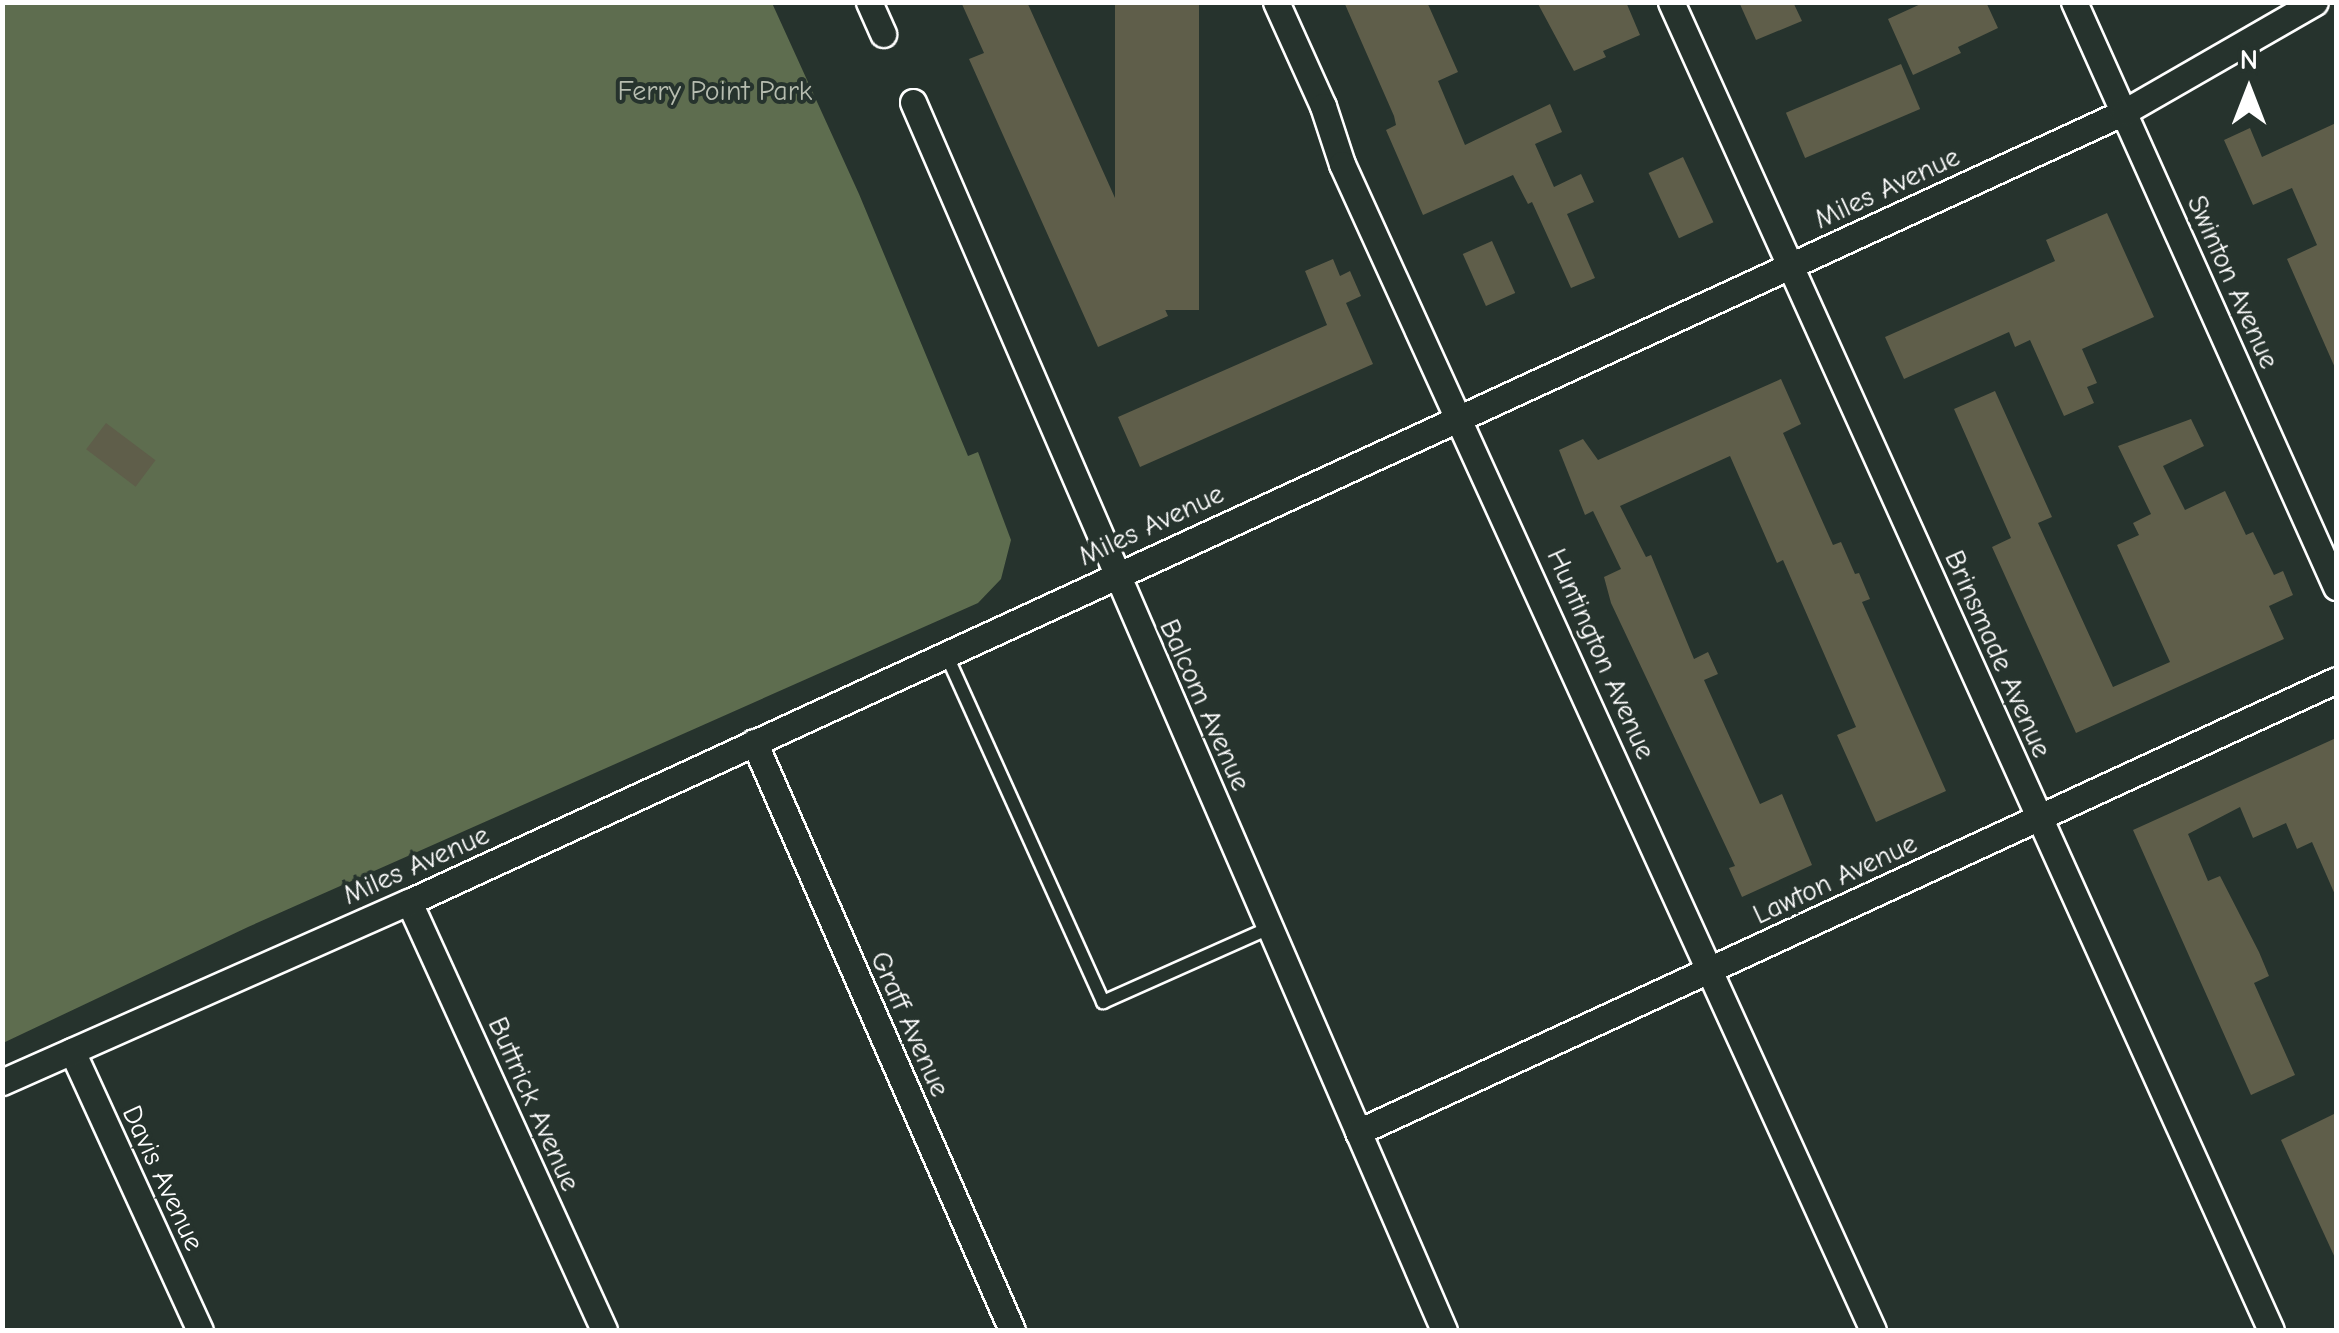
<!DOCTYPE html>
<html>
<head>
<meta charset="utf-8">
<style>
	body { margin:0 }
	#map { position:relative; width:2339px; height:1333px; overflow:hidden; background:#26332d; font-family:"Comic Neue",sans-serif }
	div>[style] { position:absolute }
	.green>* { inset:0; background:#5e6d4f }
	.building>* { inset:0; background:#5f5e4a; transform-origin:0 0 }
	.roads { filter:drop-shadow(2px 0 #fff) drop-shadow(-2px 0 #fff) drop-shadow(0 2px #fff) drop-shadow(0 -2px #fff) }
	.service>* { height:12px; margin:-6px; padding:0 6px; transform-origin:6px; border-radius:6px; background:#26332d }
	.minor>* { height:25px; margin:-12.5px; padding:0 12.5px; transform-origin:12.5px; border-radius:12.5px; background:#26332d }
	span { translate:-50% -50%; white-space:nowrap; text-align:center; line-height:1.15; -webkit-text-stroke:8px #26332d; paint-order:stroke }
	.park-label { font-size:28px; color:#b7bdb0 }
	.street-label { font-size:28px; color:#fff }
	.frame { position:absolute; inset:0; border:5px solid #fff; pointer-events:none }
	.north { position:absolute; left:2199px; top:40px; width:100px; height:100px; -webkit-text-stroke:8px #26332d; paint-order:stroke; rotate:0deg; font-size:28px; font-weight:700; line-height:40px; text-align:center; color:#fff }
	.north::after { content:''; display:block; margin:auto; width:35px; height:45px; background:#fff; clip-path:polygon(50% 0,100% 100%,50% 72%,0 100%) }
</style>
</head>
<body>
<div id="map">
	<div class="green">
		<div style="clip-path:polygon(2px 3px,772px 3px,859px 194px,968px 456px,978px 452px,1011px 540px,1001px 579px,978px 603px,248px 927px,3px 1043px)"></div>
	</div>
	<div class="building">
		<div style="clip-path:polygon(961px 2px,1027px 2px,1168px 316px,1098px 347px,969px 59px,984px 53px)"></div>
		<div style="left:1115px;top:2px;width:84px;height:308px"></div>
		<div style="clip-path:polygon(1344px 2px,1427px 2px,1458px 72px,1438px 81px,1465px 145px,1550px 104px,1562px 132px,1535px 144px,1554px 187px,1581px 174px,1594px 202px,1567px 214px,1595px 278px,1571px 288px,1532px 202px,1528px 204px,1513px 175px,1423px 215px,1386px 130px,1396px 125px,1394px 116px)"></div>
		<div style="clip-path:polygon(1537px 2px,1626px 2px,1640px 35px,1603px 51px,1606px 57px,1574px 71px)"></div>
		<div style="clip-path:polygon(1739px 2px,1793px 2px,1802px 21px,1756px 40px)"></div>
		<div style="clip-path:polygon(1925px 2px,1986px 2px,1998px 28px,1958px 47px,1961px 53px,1913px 75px,1888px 19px)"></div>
		<div style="left:1901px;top:64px;width:49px;height:125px;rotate:67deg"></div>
		<div style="clip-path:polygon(2336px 123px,2336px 370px,2287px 259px,2317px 245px,2292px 188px,2253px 205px,2224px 140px,2250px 128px,2262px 157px)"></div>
		<div style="left:1683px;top:157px;width:72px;height:38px;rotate:65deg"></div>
		<div style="clip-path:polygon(2107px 213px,2154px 317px,2082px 349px,2097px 383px,2087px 387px,2094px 403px,2064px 416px,2030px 340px,2015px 347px,2009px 332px,1904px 379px,1885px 337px,2055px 261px,2046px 240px)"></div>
		<div style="left:1492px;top:241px;width:57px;height:32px;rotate:66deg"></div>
		<div style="clip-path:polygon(1333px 259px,1340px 276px,1350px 271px,1361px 296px,1346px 303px,1373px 364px,1140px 467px,1118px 417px,1327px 325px,1305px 271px)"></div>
		<div style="clip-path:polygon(1781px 379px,1801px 424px,1783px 433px,1833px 545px,1841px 542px,1855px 574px,1859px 573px,1870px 599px,1862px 602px,1946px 791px,1876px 822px,1837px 735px,1856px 727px,1783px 560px,1777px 563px,1730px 456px,1620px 506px,1646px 557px,1651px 555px,1694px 659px,1708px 652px,1718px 674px,1704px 680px,1760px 804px,1782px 794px,1812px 865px,1742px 897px,1729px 868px,1735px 866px,1611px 603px,1604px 577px,1621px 569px,1593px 511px,1585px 515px,1559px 450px,1583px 439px,1598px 460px)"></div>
		<div style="clip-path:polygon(1995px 391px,2052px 517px,2038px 523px,2113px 687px,2170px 662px,2117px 545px,2139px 535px,2133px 523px,2151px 514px,2118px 446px,2191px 419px,2204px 446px,2163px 466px,2185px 510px,2225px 491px,2246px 535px,2253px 532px,2274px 575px,2283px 571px,2293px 595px,2269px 606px,2284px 639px,2076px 733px,1992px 547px,2011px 538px,1954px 409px)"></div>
		<div style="left:106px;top:423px;width:62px;height:33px;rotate:37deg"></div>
		<div style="clip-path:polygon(2336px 738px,2336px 897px,2312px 842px,2297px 849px,2286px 823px,2253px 838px,2240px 807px,2188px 834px,2208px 881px,2220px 876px,2259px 952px,2269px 976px,2254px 983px,2295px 1075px,2251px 1095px,2133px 830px)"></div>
		<div style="clip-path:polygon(2336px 1113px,2336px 1260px,2281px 1140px)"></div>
	</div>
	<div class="roads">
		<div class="service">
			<div style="left:946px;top:654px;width:382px;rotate:65.7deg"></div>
			<div style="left:1103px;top:1002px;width:182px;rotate:-24deg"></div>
		</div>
		<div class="minor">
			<div style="left:869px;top:2px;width:35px;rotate:66deg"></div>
			<div style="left:1276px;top:2px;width:114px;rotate:65.7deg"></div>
			<div style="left:1323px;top:106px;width:61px;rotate:71.9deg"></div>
			<div style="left:1342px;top:164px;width:1281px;rotate:65.52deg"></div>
			<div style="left:1671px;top:2px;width:1457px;rotate:65.69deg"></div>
			<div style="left:2074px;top:2px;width:641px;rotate:65.87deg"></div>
			<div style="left:913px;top:102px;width:1338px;rotate:66.62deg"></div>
			<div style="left:754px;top:742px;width:642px;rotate:66.31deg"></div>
			<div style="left:409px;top:902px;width:470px;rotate:65.5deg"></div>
			<div style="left:72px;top:1051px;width:307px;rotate:65.4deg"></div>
			<div style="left:2px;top:1082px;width:445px;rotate:-23.9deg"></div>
			<div style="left:409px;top:902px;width:1888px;rotate:-24.73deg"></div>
			<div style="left:2124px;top:112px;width:220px;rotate:-29.9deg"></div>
			<div style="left:1358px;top:1132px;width:1077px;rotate:-24.8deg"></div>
		</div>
	</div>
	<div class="park-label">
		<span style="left:715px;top:91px">Ferry Point Park</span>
	</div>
	<div class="street-label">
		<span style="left:1887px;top:188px;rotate:-25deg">Miles Avenue</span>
		<span style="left:2233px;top:282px;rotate:66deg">Swinton Avenue</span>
		<span style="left:1151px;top:525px;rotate:-25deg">Miles Avenue</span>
		<span style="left:1601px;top:654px;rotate:66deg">Huntington Avenue</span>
		<span style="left:1998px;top:654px;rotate:66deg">Brinsmade Avenue</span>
		<span style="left:1205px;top:705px;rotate:66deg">Balcom Avenue</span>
		<span style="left:416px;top:865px;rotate:-24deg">Miles Avenue</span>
		<span style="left:1835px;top:879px;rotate:-25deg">Lawton Avenue</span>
		<span style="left:910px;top:1024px;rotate:66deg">Graff Avenue</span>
		<span style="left:534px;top:1104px;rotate:66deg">Buttrick Avenue</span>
		<span style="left:163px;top:1178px;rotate:65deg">Davis Avenue</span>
	</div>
	<div class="frame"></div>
	<div class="north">N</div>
</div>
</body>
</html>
